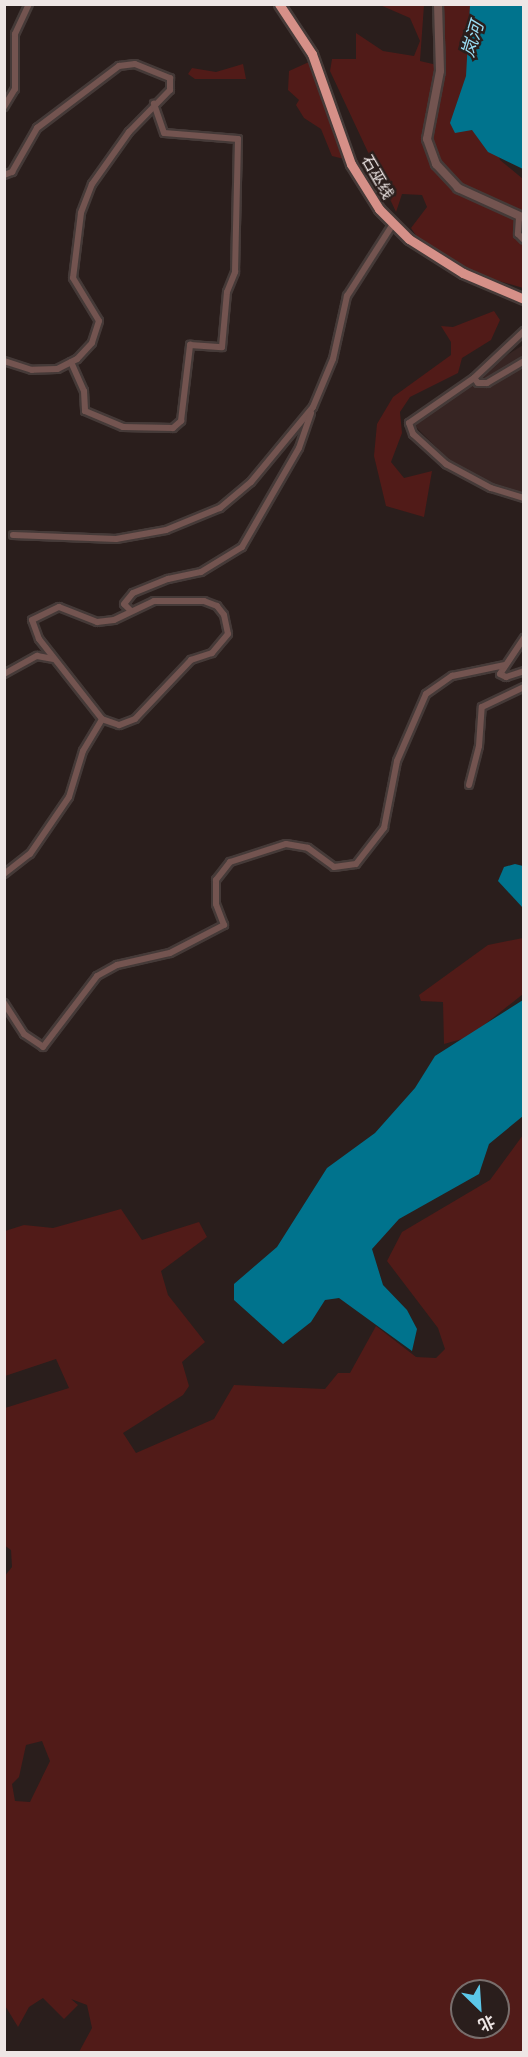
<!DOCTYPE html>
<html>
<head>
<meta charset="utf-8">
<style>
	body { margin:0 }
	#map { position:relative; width:528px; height:2057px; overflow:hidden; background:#2a1e1c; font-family:"Exo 2","Noto Sans SC",sans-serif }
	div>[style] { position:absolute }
	.built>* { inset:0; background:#372523 }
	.green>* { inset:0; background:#511b18 }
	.water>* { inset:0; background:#00738d }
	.roads { filter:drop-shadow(2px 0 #453a38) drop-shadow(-2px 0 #453a38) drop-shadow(0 2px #453a38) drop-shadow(0 -2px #453a38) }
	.minor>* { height:6px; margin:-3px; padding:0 3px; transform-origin:3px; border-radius:3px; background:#735450 }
	.tertiary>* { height:8px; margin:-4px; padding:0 4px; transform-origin:4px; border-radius:4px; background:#735450 }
	.trunk>* { height:9px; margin:-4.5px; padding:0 4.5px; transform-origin:4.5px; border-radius:4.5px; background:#d69088 }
	span { translate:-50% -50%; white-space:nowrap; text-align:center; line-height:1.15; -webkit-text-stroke:5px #2a1e1c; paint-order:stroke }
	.street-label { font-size:16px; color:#eee6e5 }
	.water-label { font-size:18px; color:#9addf4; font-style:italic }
	.frame { position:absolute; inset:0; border:6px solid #eee6e5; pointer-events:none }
	.north { position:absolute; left:450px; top:1979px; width:60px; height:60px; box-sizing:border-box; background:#2a1e1c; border:2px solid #786e6c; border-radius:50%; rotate:155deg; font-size:16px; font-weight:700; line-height:24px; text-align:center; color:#eee6e5 }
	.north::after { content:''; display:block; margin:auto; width:21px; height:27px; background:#5cc7e8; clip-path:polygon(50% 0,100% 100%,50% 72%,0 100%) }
</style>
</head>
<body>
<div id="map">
	<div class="built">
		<div style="clip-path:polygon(523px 345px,523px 502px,464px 475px,407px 418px)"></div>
	</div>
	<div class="green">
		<div style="clip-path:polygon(380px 5px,424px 5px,420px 61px,437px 65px,440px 5px,481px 5px,480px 97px,500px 160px,523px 179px,523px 220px,518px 223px,523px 231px,523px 288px,479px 275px,425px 249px,411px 228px,427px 207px,422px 195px,402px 194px,396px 212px,330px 71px,332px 59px,356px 59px,356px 33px,383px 51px,414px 56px,420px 41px,410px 18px)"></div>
		<div style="clip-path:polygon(309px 62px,324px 65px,322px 86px,348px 160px,332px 156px,321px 129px,304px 118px,296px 105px,299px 100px,288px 90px,289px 71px)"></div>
		<div style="clip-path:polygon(243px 64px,246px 79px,195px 79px,188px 74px,192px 68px,216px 72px)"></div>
		<div style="clip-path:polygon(494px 311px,500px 320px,491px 340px,462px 358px,458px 373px,410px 397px,400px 412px,402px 433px,391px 462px,404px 478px,432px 471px,424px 517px,386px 506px,374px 456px,377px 424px,393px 397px,451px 355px,451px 342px,441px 326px,453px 327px)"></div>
		<div style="clip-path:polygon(523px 938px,523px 994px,469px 1037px,444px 1044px,443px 1002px,421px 1001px,419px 995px,488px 945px)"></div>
		<div style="clip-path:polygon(evenodd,523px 1135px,523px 2052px,79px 2052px,92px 2028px,87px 2005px,71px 1999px,78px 2005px,64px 2019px,43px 1998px,29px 2007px,18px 2027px,4px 2004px,4px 1577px,12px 1567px,11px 1550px,4px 1545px,5px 1408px,69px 1388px,56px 1359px,5px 1376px,5px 1231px,24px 1225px,53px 1228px,121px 1209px,142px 1240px,199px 1222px,207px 1237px,161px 1271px,168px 1295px,205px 1342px,182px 1362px,189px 1386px,183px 1395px,123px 1433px,136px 1453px,214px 1419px,234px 1385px,325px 1389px,338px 1373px,350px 1373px,376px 1326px,416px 1357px,436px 1358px,445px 1349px,438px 1328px,387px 1261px,402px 1232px,490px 1180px,523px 1135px,42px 1741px,50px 1761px,30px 1802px,15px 1801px,12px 1784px,19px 1777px,26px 1745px,42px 1741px,523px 1135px,462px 1991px,498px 1991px,498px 2027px,462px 2027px,462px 1991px)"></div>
	</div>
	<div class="water">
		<div style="clip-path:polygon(470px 5px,523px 5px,523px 169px,488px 152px,472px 130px,455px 133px,450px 123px,466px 76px)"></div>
		<div style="clip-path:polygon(515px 864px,523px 866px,523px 908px,498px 881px,504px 867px)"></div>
		<div style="clip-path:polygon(523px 1000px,523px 1116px,489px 1144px,479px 1174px,399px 1219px,372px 1249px,383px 1285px,407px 1310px,417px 1329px,412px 1351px,339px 1298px,325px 1300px,311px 1322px,283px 1344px,234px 1300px,234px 1284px,277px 1247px,327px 1168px,375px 1133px,415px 1088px,435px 1056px)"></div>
	</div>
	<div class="roads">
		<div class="minor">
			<div style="left:4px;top:107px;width:21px;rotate:-59deg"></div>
			<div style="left:15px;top:89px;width:55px;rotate:-90deg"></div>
			<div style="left:15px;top:34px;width:33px;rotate:-65deg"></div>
			<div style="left:4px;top:175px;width:9px;rotate:-21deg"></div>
			<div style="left:12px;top:172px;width:51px;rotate:-60.4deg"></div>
			<div style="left:37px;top:128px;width:103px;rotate:-37.1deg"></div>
			<div style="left:119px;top:66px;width:16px;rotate:-7deg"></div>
			<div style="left:135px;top:64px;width:38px;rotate:22deg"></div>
			<div style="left:170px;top:78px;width:12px;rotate:90deg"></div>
			<div style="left:170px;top:90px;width:59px;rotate:134.3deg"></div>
			<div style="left:129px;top:132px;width:64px;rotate:125.4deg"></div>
			<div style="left:92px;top:184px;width:31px;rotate:111deg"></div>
			<div style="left:81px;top:213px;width:65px;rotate:97deg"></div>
			<div style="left:73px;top:278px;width:50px;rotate:58.8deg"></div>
			<div style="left:99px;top:321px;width:23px;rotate:108deg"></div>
			<div style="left:92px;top:343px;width:22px;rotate:133deg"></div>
			<div style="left:77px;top:359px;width:22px;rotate:153deg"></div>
			<div style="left:57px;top:369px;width:25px;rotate:178deg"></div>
			<div style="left:32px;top:370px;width:29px;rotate:-162deg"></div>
			<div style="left:519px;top:218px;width:16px;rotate:94deg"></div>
			<div style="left:518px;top:234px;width:8px;rotate:45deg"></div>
			<div style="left:524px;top:331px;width:69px;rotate:136.8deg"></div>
			<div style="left:474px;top:378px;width:6px;rotate:51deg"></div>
			<div style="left:478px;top:383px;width:9px"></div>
			<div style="left:487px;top:383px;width:43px;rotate:-30.7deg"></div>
			<div style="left:71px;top:362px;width:32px;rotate:66deg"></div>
			<div style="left:84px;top:391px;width:20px;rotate:87deg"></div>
			<div style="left:85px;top:411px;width:41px;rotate:22.8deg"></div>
			<div style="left:123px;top:427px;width:50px;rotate:1.1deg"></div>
			<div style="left:173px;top:428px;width:11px;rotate:-41deg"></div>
			<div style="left:181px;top:421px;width:77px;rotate:-83.2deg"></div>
			<div style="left:190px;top:345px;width:32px;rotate:4deg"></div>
			<div style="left:222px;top:347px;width:55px;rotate:-84.8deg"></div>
			<div style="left:227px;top:292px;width:22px;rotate:-68deg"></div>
			<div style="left:235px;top:272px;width:133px;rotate:-88.7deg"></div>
			<div style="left:238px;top:139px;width:74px;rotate:-175.4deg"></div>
			<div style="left:164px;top:133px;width:31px;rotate:-109deg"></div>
			<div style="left:474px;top:378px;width:79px;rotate:145.3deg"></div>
			<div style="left:409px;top:423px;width:12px;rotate:70deg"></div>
			<div style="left:413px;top:434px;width:45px;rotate:42.3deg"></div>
			<div style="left:446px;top:464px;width:51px;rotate:28.1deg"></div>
			<div style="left:491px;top:488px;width:34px;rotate:17deg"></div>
			<div style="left:13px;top:535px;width:103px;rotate:2.2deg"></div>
			<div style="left:116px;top:539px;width:51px;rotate:-10.2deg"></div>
			<div style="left:166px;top:530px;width:58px;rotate:-22.2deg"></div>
			<div style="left:220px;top:508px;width:40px;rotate:-40deg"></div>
			<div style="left:251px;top:482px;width:97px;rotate:-50.4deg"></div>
			<div style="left:313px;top:407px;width:52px;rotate:-67.4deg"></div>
			<div style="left:333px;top:359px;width:65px;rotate:-77.5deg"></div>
			<div style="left:347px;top:296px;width:85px;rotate:-57.4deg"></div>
			<div style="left:154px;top:601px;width:50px"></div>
			<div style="left:204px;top:601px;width:14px;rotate:21deg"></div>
			<div style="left:217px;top:606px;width:11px;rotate:52deg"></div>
			<div style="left:224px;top:615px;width:19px;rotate:78deg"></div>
			<div style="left:228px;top:634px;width:25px;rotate:130deg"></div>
			<div style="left:212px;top:653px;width:22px;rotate:162deg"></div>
			<div style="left:191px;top:660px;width:81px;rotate:133.5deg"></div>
			<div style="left:135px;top:719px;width:17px;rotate:159deg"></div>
			<div style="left:119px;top:725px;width:18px;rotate:-161deg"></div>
			<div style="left:102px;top:719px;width:102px;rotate:-128.2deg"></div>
			<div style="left:39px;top:639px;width:20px;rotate:-110deg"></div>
			<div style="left:32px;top:620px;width:30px;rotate:-26deg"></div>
			<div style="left:59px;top:607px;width:41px;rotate:21.5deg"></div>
			<div style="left:97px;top:622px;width:17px;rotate:-7deg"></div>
			<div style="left:114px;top:620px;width:44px;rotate:-25.4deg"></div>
			<div style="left:130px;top:610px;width:8px;rotate:-135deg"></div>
			<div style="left:124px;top:604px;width:14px;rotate:-51deg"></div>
			<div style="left:133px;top:593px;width:38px;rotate:-22deg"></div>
			<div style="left:168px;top:579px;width:34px;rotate:-12deg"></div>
			<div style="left:201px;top:572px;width:48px;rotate:-31.4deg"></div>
			<div style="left:242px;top:547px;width:114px;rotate:-60.1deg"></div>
			<div style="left:299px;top:448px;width:37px;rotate:-71deg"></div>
			<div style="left:524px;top:638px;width:43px;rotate:123.7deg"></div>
			<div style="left:500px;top:674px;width:7px;rotate:27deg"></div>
			<div style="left:506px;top:677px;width:19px;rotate:-18deg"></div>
			<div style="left:4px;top:674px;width:38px;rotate:-29deg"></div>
			<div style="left:37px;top:656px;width:17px;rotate:10deg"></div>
			<div style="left:469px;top:785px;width:40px;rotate:-75.6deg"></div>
			<div style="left:479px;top:746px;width:39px;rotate:-86deg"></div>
			<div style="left:482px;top:707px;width:47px;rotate:-25.5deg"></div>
			<div style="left:4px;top:874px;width:33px;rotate:-38deg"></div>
			<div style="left:30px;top:854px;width:69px;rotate:-55.6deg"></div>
			<div style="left:69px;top:797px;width:48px;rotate:-73.1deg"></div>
			<div style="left:83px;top:751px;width:37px;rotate:-59deg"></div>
			<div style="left:4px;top:1003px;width:37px;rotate:57deg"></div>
			<div style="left:24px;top:1034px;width:23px;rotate:34deg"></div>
			<div style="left:43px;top:1047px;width:89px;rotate:-52.7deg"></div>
			<div style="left:97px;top:976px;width:23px;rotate:-29deg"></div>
			<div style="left:117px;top:965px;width:54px;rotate:-12.8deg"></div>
			<div style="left:170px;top:953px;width:61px;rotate:-27.4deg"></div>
			<div style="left:224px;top:925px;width:22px;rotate:-111deg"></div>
			<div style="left:216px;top:904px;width:24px;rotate:-90deg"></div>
			<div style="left:216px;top:880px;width:23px;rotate:-52deg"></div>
			<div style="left:230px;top:862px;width:59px;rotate:-17.8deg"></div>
			<div style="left:286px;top:844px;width:22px;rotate:10deg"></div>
			<div style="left:308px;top:848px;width:32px;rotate:36deg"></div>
			<div style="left:334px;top:867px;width:22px;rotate:-8deg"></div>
			<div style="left:356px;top:864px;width:46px;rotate:-52.1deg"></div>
			<div style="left:384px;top:828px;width:68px;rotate:-79deg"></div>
			<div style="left:397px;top:761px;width:73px;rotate:-66.6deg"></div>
			<div style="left:426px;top:694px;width:32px;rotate:-35deg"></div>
			<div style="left:452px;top:676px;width:54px;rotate:-11.7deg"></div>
		</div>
		<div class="tertiary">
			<div style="left:438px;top:4px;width:67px;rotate:88.3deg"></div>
			<div style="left:440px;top:71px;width:69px;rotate:100.8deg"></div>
			<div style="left:427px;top:139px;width:27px;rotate:70deg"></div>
			<div style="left:436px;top:164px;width:33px;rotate:47deg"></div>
			<div style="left:458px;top:188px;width:72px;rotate:24.4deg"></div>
		</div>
		<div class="trunk">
			<div style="left:279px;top:4px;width:60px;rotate:56.6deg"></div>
			<div style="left:312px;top:54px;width:117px;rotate:70.5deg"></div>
			<div style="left:351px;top:164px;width:53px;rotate:58.1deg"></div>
			<div style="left:379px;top:209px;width:42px;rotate:45deg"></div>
			<div style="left:409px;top:239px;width:64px;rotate:32.2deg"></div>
			<div style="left:463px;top:273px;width:66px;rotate:23.1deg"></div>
		</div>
	</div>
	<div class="street-label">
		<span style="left:378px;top:177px;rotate:60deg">石巫线</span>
	</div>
	<div class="water-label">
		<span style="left:472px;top:39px;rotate:-73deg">岚河</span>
	</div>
	<div class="frame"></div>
	<div class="north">北</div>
</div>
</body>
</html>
